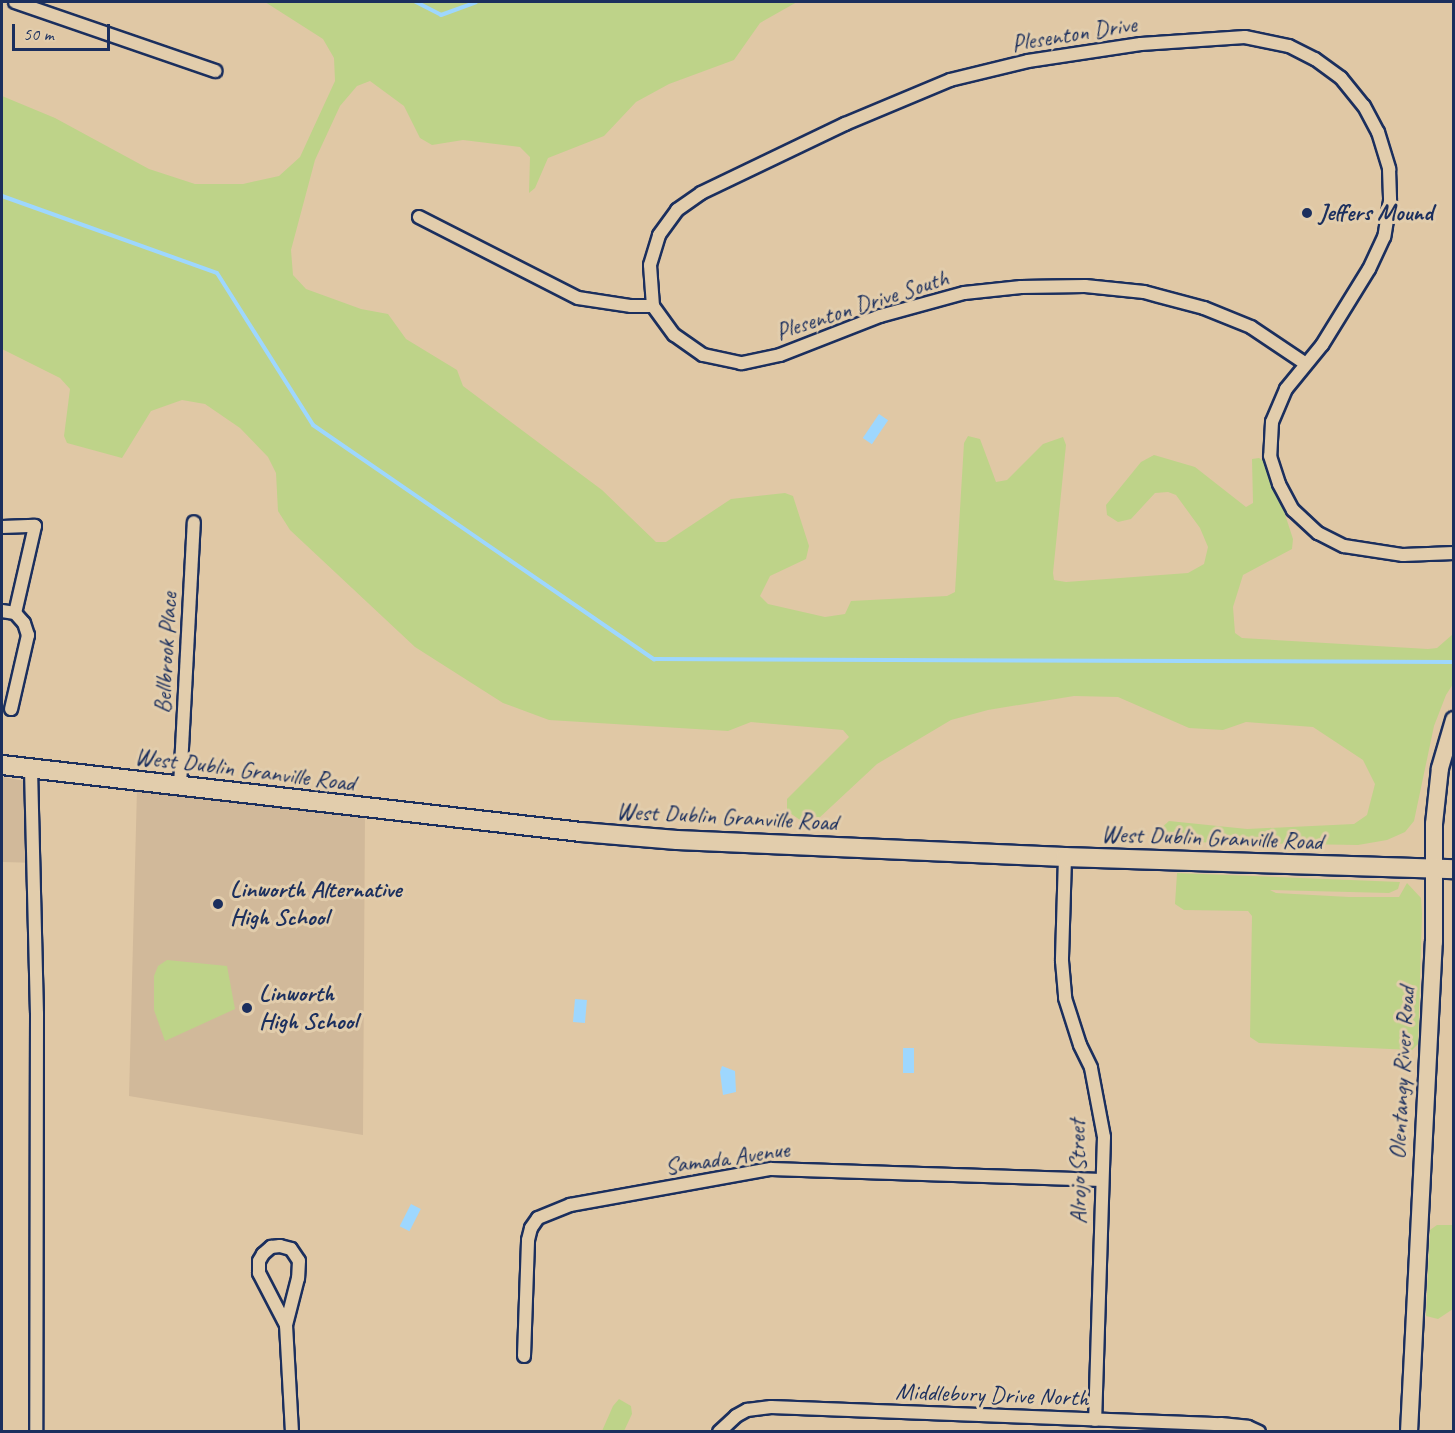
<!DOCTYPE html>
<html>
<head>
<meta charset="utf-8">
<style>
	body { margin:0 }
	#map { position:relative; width:1455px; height:1433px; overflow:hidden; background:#e0c8a5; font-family:Caveat,sans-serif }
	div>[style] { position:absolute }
	.built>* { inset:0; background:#d1b99a }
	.green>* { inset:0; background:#bed389 }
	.water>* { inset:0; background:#9ed7fe; transform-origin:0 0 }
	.stream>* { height:4px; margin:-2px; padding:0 2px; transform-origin:2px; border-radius:2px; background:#9ed7fe }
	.roads { filter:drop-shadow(2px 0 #1b2f5e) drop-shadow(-2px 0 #1b2f5e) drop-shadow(0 2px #1b2f5e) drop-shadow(0 -2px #1b2f5e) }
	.street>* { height:12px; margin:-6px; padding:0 6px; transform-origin:6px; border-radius:6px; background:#e2cdac }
	.secondary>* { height:16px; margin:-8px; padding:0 8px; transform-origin:8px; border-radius:8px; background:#e2cdac }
	.primary>* { height:18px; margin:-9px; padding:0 9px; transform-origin:9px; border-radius:9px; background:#e2cdac }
	.dots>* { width:16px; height:16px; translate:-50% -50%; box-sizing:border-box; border:3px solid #e2cdac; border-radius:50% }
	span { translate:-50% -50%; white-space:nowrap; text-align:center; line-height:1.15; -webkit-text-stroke:6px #e2cdac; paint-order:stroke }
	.street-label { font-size:24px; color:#1b2f5e }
	.poi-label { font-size:24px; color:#1b2f5e; font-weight:700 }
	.left { translate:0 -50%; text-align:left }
	.frame { position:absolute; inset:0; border:3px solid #1b2f5e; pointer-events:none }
	.scale { position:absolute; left:12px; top:24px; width:98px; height:27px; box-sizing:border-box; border:3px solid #1b2f5e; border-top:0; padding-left:8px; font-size:18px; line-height:21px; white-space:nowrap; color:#1b2f5e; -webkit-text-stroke:4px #e2cdac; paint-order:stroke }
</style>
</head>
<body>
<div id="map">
	<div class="built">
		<div style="clip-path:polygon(2px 777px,32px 782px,38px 863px,2px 862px)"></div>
		<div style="clip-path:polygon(137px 788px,365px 814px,363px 1135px,129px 1096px)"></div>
	</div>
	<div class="green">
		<div style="clip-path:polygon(265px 2px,797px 2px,760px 23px,734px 60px,669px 84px,636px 102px,604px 136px,548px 158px,535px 188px,529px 193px,530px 157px,520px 147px,463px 140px,432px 145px,420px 138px,404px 106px,370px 81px,357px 86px,340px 106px,315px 160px,291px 250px,293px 275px,306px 289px,361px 309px,388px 314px,406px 339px,457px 370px,463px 386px,602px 490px,656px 542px,666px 542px,731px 499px,785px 493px,793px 496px,809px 546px,806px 559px,770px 576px,760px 596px,768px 604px,825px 617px,845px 614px,851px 601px,947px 596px,955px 592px,964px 443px,968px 436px,980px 439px,996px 482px,1007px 480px,1043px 444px,1063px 437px,1066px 445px,1053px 573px,1054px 580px,1066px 582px,1188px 573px,1204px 564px,1208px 547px,1200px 528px,1176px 495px,1168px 492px,1155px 493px,1131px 519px,1118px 522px,1107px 515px,1106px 505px,1141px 462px,1154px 455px,1195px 467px,1246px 507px,1253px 503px,1252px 459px,1259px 458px,1269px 465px,1293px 539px,1292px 549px,1243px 575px,1233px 607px,1235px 633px,1242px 638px,1428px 649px,1437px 648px,1453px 634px,1453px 684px,1446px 695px,1434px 726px,1414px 821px,1405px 832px,1387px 840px,1358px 845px,1182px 842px,1161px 838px,1160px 829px,1169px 821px,1247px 829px,1354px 824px,1367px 815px,1375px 784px,1363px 760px,1313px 727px,1246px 722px,1223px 730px,1189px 728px,1118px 697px,1074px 696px,988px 710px,951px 720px,877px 764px,818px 819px,803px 822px,787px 811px,787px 799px,849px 737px,843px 730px,751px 722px,728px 731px,549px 720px,503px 703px,415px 647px,290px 530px,278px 511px,276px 473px,268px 457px,240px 428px,205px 404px,182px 400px,151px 411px,122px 458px,67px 443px,64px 436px,70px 389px,60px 378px,2px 349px,2px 96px,55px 118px,149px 169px,195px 184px,243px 184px,279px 176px,300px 157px,335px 81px,334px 58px,323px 39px)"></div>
		<div style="clip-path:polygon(1177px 873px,1400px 882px,1398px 889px,1389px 893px,1270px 890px,1276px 893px,1349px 897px,1399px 897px,1407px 883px,1421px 898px,1422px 914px,1418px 1044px,1412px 1050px,1259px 1043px,1250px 1037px,1252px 916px,1248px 911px,1184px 910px,1175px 904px)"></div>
		<div style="clip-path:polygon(167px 960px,227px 966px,235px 1009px,165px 1041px,154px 1010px,154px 976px,158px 966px)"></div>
		<div style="clip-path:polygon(1437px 1225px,1454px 1225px,1453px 1309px,1438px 1319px,1426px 1316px,1430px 1230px)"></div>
		<div style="clip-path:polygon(619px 1399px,631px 1406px,632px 1414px,624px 1431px,602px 1431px,613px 1406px)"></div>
	</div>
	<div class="water">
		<div style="left:879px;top:414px;width:11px;height:29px;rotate:34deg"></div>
		<div style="left:575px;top:999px;width:12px;height:23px;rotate:5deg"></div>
		<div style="left:903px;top:1048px;width:11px;height:25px"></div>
		<div style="clip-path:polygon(722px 1066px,735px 1071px,736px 1092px,723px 1095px,720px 1072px)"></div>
		<div style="left:411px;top:1204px;width:11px;height:25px;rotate:27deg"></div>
	</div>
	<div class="stream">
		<div style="left:416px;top:2px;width:28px;rotate:27deg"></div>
		<div style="left:441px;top:15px;width:37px;rotate:-20deg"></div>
		<div style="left:2px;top:196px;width:228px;rotate:19.7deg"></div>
		<div style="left:217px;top:273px;width:180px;rotate:57.7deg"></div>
		<div style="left:313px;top:425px;width:414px;rotate:34.5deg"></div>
		<div style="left:654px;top:659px;width:799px;rotate:0.22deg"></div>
	</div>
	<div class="roads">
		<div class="street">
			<div style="left:15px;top:2px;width:212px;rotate:19deg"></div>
			<div style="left:419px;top:217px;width:178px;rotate:27deg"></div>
			<div style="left:578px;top:298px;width:54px;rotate:8.6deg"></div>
			<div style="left:631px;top:306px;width:22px"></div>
			<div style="left:1306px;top:364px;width:66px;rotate:-146.1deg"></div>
			<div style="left:1251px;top:327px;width:51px;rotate:-158deg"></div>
			<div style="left:1204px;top:308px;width:62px;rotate:-165.1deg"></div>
			<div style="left:1144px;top:292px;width:59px;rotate:-174.2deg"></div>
			<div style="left:1085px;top:286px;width:64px;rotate:179.1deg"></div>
			<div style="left:1021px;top:287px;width:57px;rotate:174deg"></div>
			<div style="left:964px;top:293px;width:87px;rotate:164.7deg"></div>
			<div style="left:880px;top:316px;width:107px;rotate:158.7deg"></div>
			<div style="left:780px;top:355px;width:40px;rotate:168deg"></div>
			<div style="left:741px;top:363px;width:39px;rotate:-168deg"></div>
			<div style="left:703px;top:355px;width:35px;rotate:-145deg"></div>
			<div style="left:674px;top:335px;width:36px;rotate:-126deg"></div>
			<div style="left:653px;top:306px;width:41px;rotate:-94.2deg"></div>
			<div style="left:650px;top:265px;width:31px;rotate:-73deg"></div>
			<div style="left:659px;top:235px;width:31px;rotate:-54deg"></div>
			<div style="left:677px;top:210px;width:29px;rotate:-35deg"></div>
			<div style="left:701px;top:193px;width:160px;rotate:-25.6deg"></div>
			<div style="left:845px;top:124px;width:114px;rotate:-22.7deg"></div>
			<div style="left:950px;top:80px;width:80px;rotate:-13.7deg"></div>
			<div style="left:1028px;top:61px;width:114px;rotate:-8.6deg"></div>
			<div style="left:1141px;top:44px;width:104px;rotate:-3.9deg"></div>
			<div style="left:1245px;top:37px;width:45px;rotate:11.6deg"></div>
			<div style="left:1289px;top:46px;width:29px;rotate:27deg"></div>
			<div style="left:1315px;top:59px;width:32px;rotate:36deg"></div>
			<div style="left:1341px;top:78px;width:36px;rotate:51deg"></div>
			<div style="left:1364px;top:106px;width:30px;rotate:62deg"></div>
			<div style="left:1378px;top:132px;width:39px;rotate:73deg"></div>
			<div style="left:1389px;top:169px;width:32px;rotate:88deg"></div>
			<div style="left:1390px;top:201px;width:36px;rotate:99deg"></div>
			<div style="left:1384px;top:237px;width:35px;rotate:115deg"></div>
			<div style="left:1369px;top:269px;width:89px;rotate:121.7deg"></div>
			<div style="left:1322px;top:345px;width:57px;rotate:129.3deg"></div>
			<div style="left:1286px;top:389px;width:36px;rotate:113deg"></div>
			<div style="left:1272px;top:422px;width:34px;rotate:93deg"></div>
			<div style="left:1270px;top:456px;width:29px;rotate:72deg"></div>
			<div style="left:1279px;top:484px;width:30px;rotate:62deg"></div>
			<div style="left:1293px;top:510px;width:34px;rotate:43deg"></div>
			<div style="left:1318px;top:533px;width:29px;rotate:27deg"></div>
			<div style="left:1344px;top:546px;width:60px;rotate:8.7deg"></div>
			<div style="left:1403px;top:555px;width:51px;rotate:-2.2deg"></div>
			<div style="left:2px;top:527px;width:33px;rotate:-2deg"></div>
			<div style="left:35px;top:526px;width:89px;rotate:102.9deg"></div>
			<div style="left:2px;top:611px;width:13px;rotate:9deg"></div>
			<div style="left:15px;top:613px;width:13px;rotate:48deg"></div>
			<div style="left:24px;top:623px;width:13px;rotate:72deg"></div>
			<div style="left:28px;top:635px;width:76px;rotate:102.9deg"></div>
			<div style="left:31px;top:769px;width:245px;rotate:88.6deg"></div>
			<div style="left:37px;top:1014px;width:418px;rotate:90.1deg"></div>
			<div style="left:180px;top:786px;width:264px;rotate:-87deg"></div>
			<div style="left:1065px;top:857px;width:104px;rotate:91.7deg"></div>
			<div style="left:1062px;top:961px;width:37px;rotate:85deg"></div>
			<div style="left:1065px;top:998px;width:49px;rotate:72.3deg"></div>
			<div style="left:1080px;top:1045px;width:25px;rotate:64deg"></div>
			<div style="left:1091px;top:1068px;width:70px;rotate:79.3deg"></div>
			<div style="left:1104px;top:1137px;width:283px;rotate:91.8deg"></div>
			<div style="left:286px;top:1325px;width:59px;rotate:-117.4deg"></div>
			<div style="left:259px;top:1273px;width:12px;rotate:-90deg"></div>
			<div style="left:259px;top:1261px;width:8px;rotate:-60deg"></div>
			<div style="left:263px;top:1254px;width:11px;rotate:-41deg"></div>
			<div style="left:271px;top:1247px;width:9px;rotate:-6deg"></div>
			<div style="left:280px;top:1246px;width:11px;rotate:15deg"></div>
			<div style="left:291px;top:1249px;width:14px;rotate:56deg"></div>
			<div style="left:299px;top:1261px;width:17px;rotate:93deg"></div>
			<div style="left:298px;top:1278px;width:49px;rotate:104.3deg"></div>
			<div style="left:286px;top:1325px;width:107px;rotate:86.8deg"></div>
			<div style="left:524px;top:1356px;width:116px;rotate:-88deg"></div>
			<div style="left:528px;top:1240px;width:12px;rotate:-76deg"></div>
			<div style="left:531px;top:1228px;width:12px;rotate:-55deg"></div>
			<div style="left:538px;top:1218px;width:35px;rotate:-22deg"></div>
			<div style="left:570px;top:1205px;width:204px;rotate:-10.2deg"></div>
			<div style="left:771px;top:1169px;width:331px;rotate:1.9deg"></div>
			<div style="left:719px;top:1432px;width:23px;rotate:-43deg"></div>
			<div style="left:736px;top:1416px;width:13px;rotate:-29deg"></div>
			<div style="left:747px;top:1410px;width:24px;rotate:-7deg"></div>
			<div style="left:771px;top:1407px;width:450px;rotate:2.2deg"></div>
			<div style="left:1221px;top:1424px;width:27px;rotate:6deg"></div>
			<div style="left:1248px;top:1427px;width:12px;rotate:24deg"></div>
		</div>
		<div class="secondary">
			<div style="left:1409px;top:1432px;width:491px;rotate:-87.1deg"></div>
			<div style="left:1434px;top:942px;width:118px;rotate:-90deg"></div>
			<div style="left:1434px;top:824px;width:56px;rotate:-83.9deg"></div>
			<div style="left:1440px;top:768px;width:50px;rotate:-73.7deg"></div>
		</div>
		<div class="primary">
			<div style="left:2px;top:765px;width:583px;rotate:6.6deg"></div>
			<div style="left:581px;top:832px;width:96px;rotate:4.8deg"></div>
			<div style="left:677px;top:840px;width:388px;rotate:2.5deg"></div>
			<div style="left:1065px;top:857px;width:389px;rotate:1.8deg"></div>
		</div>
	</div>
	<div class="dots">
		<div style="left:1307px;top:213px;background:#1b2f5e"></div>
		<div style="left:218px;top:904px;background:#1b2f5e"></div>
		<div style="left:247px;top:1008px;background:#1b2f5e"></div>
	</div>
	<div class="street-label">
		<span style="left:1074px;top:34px;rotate:-9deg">Plesenton Drive</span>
		<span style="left:862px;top:305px;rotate:-18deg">Plesenton Drive South</span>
		<span style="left:166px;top:653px;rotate:-87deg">Bellbrook Place</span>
		<span style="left:245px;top:770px;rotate:7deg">West Dublin Granville Road</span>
		<span style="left:727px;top:817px;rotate:3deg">West Dublin Granville Road</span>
		<span style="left:1212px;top:838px;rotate:2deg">West Dublin Granville Road</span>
		<span style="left:1402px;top:1073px;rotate:-87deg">Olentangy River Road</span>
		<span style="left:727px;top:1158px;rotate:-8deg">Samada Avenue</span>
		<span style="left:1078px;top:1172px;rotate:-91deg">Alrojo Street</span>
		<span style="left:992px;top:1395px;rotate:2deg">Middlebury Drive North</span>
	</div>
	<div class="poi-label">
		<span class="left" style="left:1319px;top:213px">Jeffers Mound</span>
		<span class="left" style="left:230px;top:904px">Linworth Alternative<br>High School</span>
		<span class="left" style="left:259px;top:1008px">Linworth<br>High School</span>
	</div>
	<div class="frame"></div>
	<div class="scale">50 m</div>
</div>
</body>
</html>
